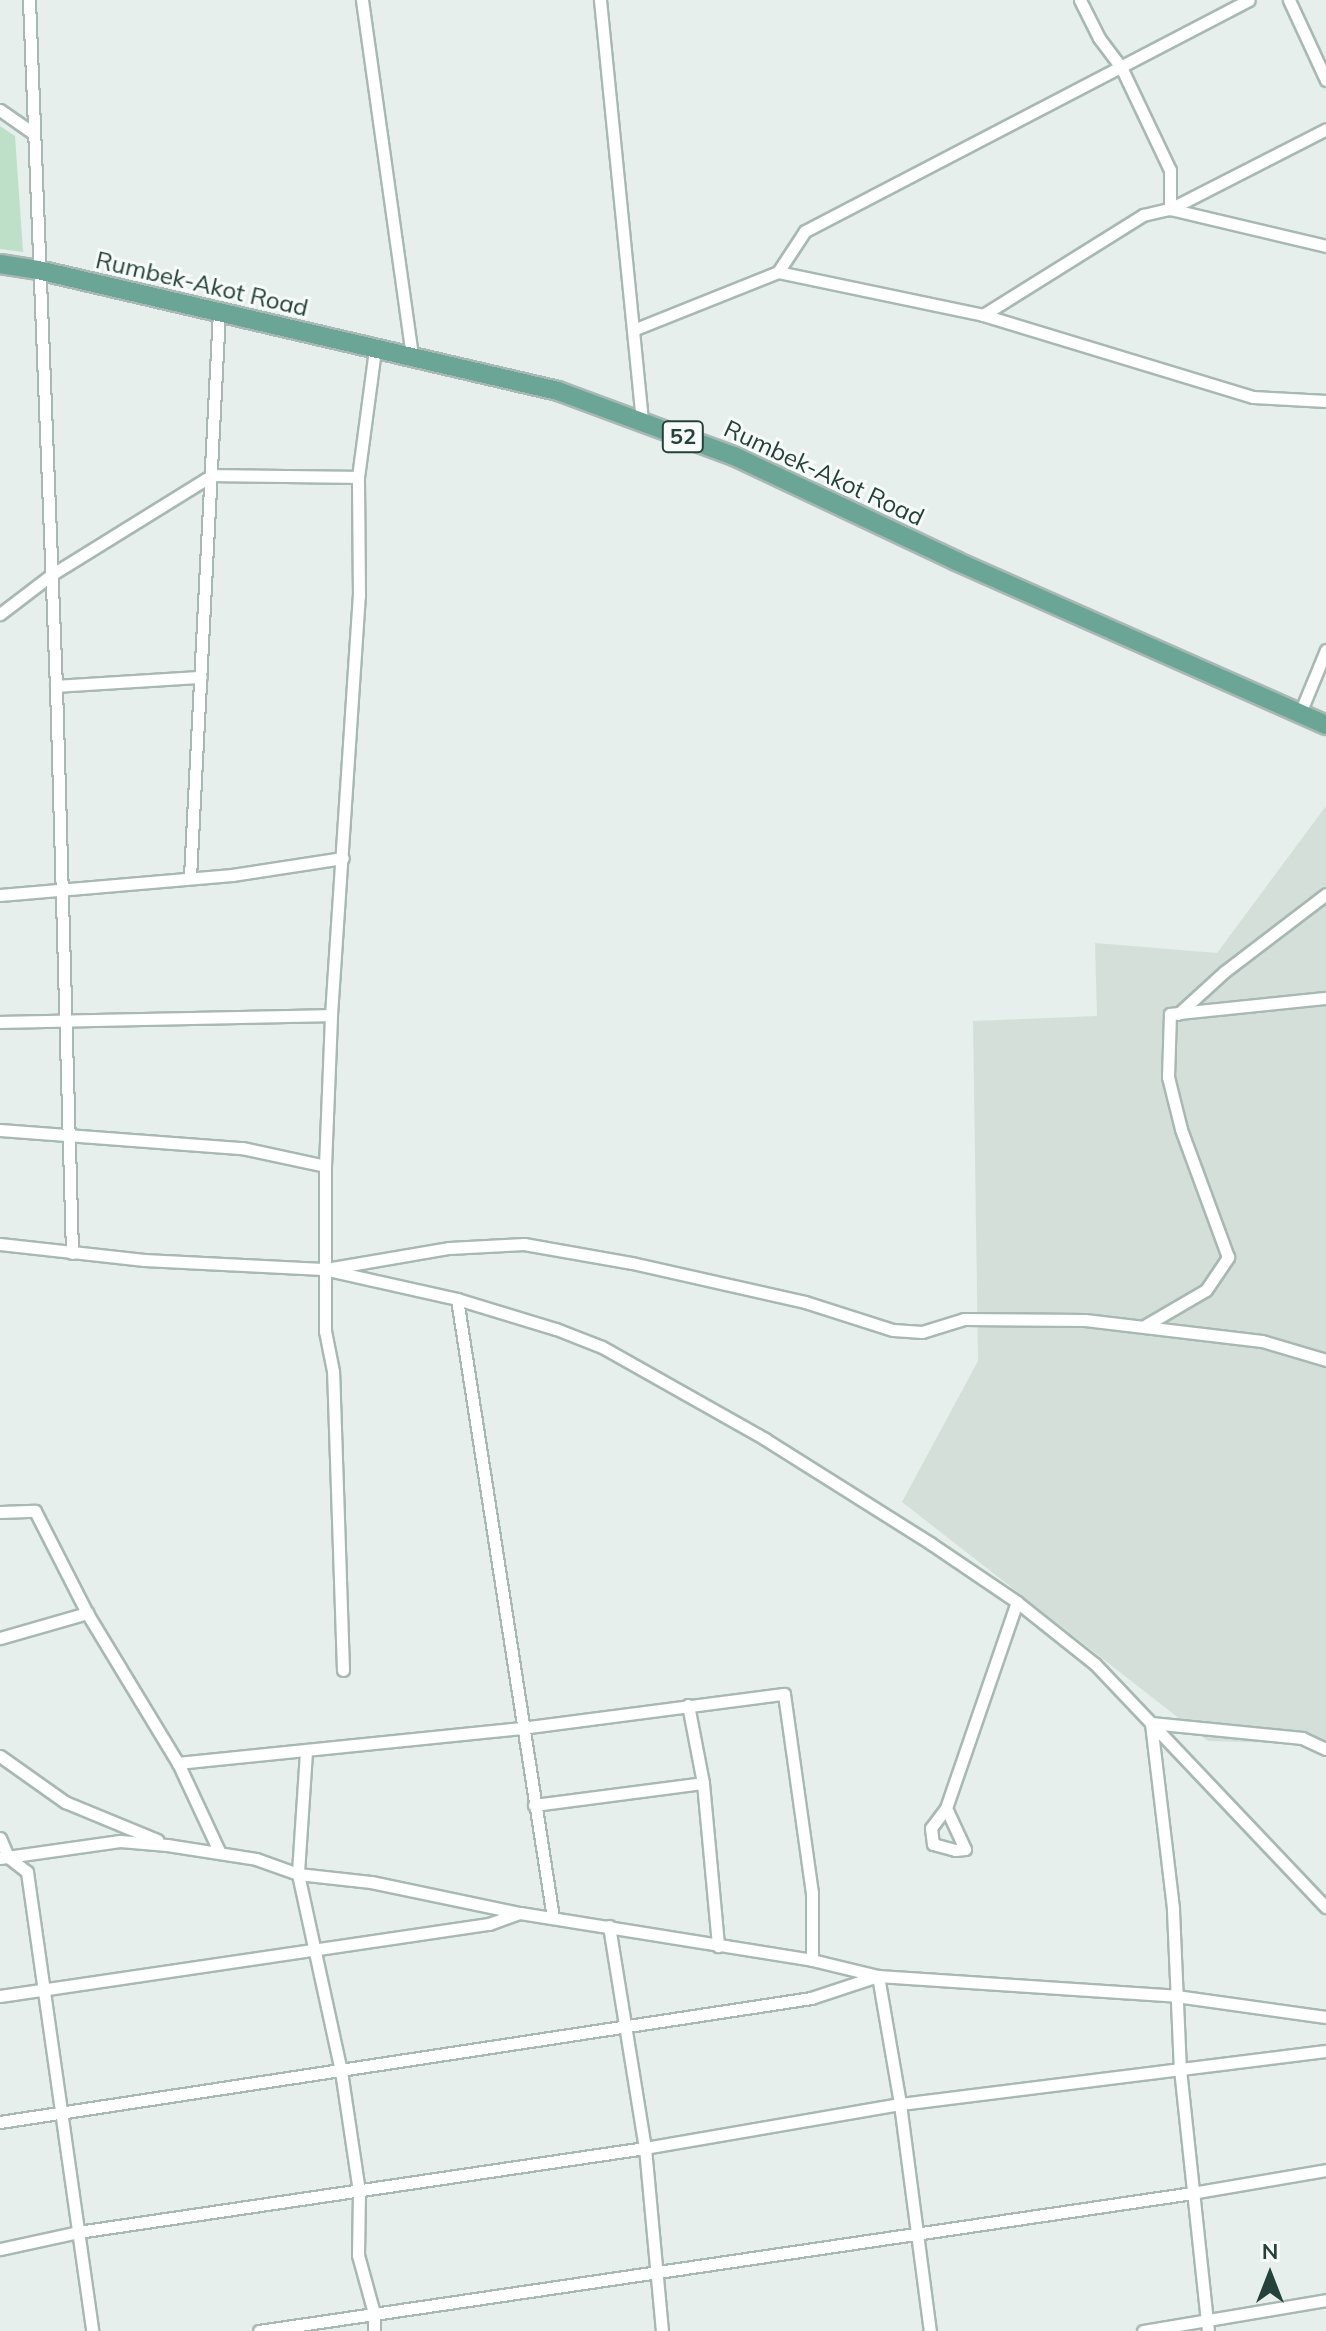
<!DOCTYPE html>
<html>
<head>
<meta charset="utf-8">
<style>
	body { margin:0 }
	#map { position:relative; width:1326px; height:2331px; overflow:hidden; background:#e6efeb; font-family:Mulish,sans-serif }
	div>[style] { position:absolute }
	.built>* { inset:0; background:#d4dfda }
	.green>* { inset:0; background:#bfe0c8 }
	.roads { filter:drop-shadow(2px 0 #a8b8b2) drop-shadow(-2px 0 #a8b8b2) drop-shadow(0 2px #a8b8b2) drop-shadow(0 -2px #a8b8b2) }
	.street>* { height:11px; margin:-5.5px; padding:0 5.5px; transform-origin:5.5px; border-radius:5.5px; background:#fff }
	.primary>* { height:18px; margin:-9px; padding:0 9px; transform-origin:9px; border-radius:9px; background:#6aa596 }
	span { translate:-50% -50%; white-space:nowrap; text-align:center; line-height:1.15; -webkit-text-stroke:6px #f7fbf9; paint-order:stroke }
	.shield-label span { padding:2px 6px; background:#f7fbf9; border:2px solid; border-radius:6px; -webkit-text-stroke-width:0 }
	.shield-label { font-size:22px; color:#24423a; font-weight:700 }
	.street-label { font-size:24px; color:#24423a }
	.north { position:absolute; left:1230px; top:2235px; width:80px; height:80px; -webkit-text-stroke:6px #f7fbf9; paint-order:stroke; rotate:0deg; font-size:22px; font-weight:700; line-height:32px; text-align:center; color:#24423a }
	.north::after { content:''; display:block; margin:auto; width:28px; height:36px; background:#24423a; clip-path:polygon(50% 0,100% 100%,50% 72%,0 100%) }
</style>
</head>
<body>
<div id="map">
	<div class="built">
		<div style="clip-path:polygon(1326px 806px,1326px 1744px,1208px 1741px,902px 1502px,978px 1361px,973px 1021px,1097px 1016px,1095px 943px,1217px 953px)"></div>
	</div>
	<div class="green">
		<div style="clip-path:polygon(0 126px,15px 136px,23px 252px,0 249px)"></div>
	</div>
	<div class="roads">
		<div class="street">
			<div style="left:29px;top:0;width:687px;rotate:87.75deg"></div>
			<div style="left:56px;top:686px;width:567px;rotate:88.38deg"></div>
			<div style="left:362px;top:0;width:360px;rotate:82deg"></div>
			<div style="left:600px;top:0;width:424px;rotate:84.3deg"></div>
			<div style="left:1080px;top:0;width:42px;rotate:63.4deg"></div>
			<div style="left:1099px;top:38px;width:36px;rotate:53deg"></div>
			<div style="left:1121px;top:67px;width:114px;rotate:64.6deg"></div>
			<div style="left:1170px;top:170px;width:39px;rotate:90deg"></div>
			<div style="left:1170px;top:209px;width:160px;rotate:13.3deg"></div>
			<div style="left:1289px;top:0;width:88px;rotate:65.2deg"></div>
			<div style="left:0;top:110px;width:40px;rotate:34.9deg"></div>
			<div style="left:778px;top:272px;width:49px;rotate:-56.6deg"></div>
			<div style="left:805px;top:231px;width:500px;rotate:-27.5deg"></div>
			<div style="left:983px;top:315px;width:189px;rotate:-32deg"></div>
			<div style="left:1143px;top:215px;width:28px;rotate:-13deg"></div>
			<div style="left:1170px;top:209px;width:175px;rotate:-27.1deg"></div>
			<div style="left:633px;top:330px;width:156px;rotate:-21.8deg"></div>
			<div style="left:778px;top:272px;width:209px;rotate:11.8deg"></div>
			<div style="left:983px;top:315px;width:282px;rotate:16.9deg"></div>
			<div style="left:1253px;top:397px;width:73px;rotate:3.1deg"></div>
			<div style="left:0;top:614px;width:64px;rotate:-37.4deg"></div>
			<div style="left:51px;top:575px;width:190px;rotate:-31.8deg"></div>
			<div style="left:212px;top:475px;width:146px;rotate:0.8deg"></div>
			<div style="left:56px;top:686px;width:145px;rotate:-3.6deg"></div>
			<div style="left:1300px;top:713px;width:68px;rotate:-67.6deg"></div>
			<div style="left:190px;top:877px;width:565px;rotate:-87.06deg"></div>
			<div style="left:0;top:895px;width:233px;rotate:-4.9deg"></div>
			<div style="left:232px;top:875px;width:112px;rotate:-8.7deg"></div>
			<div style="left:1178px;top:1014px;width:62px;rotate:-42.4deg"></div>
			<div style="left:1224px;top:972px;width:128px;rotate:-37.4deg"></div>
			<div style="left:0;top:1022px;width:331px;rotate:-1.2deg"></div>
			<div style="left:0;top:1130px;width:243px;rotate:4.3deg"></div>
			<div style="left:242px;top:1148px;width:85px;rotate:12.2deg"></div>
			<div style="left:0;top:1244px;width:145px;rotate:6.3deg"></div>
			<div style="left:144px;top:1260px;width:179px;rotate:2.9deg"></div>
			<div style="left:323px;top:1269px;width:137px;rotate:12.6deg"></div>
			<div style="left:457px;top:1299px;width:103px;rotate:16.9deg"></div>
			<div style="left:556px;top:1329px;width:49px;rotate:21.4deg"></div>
			<div style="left:602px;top:1347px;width:187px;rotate:29.4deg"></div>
			<div style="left:765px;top:1439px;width:195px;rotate:32.2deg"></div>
			<div style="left:930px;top:1543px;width:105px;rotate:34.1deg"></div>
			<div style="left:1017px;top:1602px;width:100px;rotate:38.5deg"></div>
			<div style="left:1095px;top:1664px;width:335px;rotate:46.5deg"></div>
			<div style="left:332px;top:1268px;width:119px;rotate:-9.7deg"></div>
			<div style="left:449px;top:1248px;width:75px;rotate:-3.1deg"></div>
			<div style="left:524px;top:1244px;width:110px;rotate:10deg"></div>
			<div style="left:632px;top:1263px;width:177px;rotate:12.7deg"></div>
			<div style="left:805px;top:1302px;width:92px;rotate:17.7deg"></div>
			<div style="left:893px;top:1330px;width:29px;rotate:4deg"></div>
			<div style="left:922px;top:1332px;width:44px;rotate:-17.2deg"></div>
			<div style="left:964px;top:1319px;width:121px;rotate:0.5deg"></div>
			<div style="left:1085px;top:1320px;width:178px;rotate:6.8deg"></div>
			<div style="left:1262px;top:1341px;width:67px;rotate:16.5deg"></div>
			<div style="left:457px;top:1299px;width:626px;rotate:81.18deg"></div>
			<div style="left:1146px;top:1325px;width:69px;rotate:-30.3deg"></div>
			<div style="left:1206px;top:1290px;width:40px;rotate:-56deg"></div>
			<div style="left:1228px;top:1257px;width:136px;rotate:-110.2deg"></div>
			<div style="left:1181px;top:1129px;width:54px;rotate:-104deg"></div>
			<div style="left:1168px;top:1077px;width:63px;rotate:-88.2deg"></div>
			<div style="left:1170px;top:1014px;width:157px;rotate:-5.9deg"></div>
			<div style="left:0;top:1512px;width:35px;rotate:-2deg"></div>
			<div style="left:35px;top:1511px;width:114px;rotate:63deg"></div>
			<div style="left:87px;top:1613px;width:175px;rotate:58.8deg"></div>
			<div style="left:178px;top:1763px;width:99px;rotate:65deg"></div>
			<div style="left:0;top:1638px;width:91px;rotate:-16deg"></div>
			<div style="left:343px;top:1670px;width:299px;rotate:-91.9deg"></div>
			<div style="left:333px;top:1371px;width:41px;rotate:-101.3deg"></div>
			<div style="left:325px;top:1331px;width:165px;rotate:-90deg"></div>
			<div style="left:325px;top:1166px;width:151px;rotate:-87.7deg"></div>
			<div style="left:331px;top:1015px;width:420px;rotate:-86.2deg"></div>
			<div style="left:359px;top:596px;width:119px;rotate:-90.5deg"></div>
			<div style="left:358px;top:477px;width:129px;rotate:-82.4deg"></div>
			<div style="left:688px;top:1705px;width:79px;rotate:79.1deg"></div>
			<div style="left:703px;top:1783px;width:164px;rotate:84.7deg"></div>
			<div style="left:306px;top:1752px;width:122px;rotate:93.8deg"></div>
			<div style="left:298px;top:1874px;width:202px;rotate:77.7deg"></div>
			<div style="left:341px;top:2071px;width:122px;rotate:81.5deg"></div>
			<div style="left:359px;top:2192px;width:63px;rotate:90.9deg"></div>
			<div style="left:358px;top:2255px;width:60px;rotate:74.6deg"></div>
			<div style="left:374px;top:2313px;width:18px;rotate:90deg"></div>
			<div style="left:0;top:1756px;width:80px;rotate:35.3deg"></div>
			<div style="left:65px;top:1802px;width:100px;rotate:22.4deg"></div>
			<div style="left:178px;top:1763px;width:345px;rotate:-5.8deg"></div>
			<div style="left:521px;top:1728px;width:265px;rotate:-7.4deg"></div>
			<div style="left:784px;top:1694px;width:201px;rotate:82deg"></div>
			<div style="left:812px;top:1893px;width:67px;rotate:90deg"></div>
			<div style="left:534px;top:1805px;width:170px;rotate:-7.4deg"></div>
			<div style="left:946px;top:1808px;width:25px;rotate:127deg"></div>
			<div style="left:931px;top:1828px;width:16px;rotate:83deg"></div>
			<div style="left:933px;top:1844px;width:23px;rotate:15deg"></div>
			<div style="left:955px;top:1850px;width:10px;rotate:-6deg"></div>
			<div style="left:965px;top:1849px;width:45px;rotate:-114.9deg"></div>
			<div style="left:946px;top:1808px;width:218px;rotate:-71deg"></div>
			<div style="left:0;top:1838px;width:21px;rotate:67deg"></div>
			<div style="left:8px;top:1857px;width:24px;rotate:38deg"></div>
			<div style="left:27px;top:1872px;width:464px;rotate:81.9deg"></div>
			<div style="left:0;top:1858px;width:121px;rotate:-8.1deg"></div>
			<div style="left:120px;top:1841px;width:47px;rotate:4.9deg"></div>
			<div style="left:167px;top:1845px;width:90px;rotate:8.9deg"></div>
			<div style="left:256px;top:1859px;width:45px;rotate:19.7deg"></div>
			<div style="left:298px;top:1874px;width:73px;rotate:6.3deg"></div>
			<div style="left:371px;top:1882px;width:152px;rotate:11.8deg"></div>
			<div style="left:520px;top:1913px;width:296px;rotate:9.1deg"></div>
			<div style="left:812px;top:1960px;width:68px;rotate:13.6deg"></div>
			<div style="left:878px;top:1976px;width:299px;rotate:3.8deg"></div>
			<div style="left:1176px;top:1996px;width:151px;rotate:8deg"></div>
			<div style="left:609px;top:1926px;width:225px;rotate:80.8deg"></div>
			<div style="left:645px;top:2148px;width:184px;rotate:84.7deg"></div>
			<div style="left:0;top:1996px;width:494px;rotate:-8.4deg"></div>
			<div style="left:489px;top:1924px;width:32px;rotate:-20deg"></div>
			<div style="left:0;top:2122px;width:820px;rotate:-8.69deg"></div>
			<div style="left:811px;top:1998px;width:71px;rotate:-18.2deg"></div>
			<div style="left:878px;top:1976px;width:130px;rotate:80.2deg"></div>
			<div style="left:900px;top:2104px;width:229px;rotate:82.5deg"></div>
			<div style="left:0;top:2249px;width:80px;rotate:-12.3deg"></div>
			<div style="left:78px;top:2232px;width:573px;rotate:-8.43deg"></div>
			<div style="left:645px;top:2148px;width:259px;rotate:-9.8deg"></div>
			<div style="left:900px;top:2104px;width:429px;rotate:-7.1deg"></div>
			<div style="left:259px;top:2331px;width:943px;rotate:-8.41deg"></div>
			<div style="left:1192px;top:2193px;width:136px;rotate:-9.7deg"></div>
			<div style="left:1143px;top:2331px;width:186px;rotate:-9.6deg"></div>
			<div style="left:1208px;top:2331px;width:262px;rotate:-96.1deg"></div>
			<div style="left:1180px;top:2071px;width:163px;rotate:-92.5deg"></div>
			<div style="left:1173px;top:1908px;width:186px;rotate:-96.8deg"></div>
			<div style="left:1151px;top:1723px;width:152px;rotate:5.7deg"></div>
			<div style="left:1302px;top:1738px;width:26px;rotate:25deg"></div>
		</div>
		<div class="primary">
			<div style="left:0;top:264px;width:38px;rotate:9deg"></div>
			<div style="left:38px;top:270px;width:534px;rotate:13.1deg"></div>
			<div style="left:558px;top:391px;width:188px;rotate:20.3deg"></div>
			<div style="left:734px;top:456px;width:246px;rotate:25.3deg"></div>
			<div style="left:956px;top:561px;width:405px;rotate:23.9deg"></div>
		</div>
	</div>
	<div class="shield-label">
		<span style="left:683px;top:437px">52</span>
	</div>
	<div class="street-label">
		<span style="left:202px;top:284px;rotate:13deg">Rumbek-Akot Road</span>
		<span style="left:824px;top:473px;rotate:25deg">Rumbek-Akot Road</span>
	</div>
	<div class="north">N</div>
</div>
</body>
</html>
